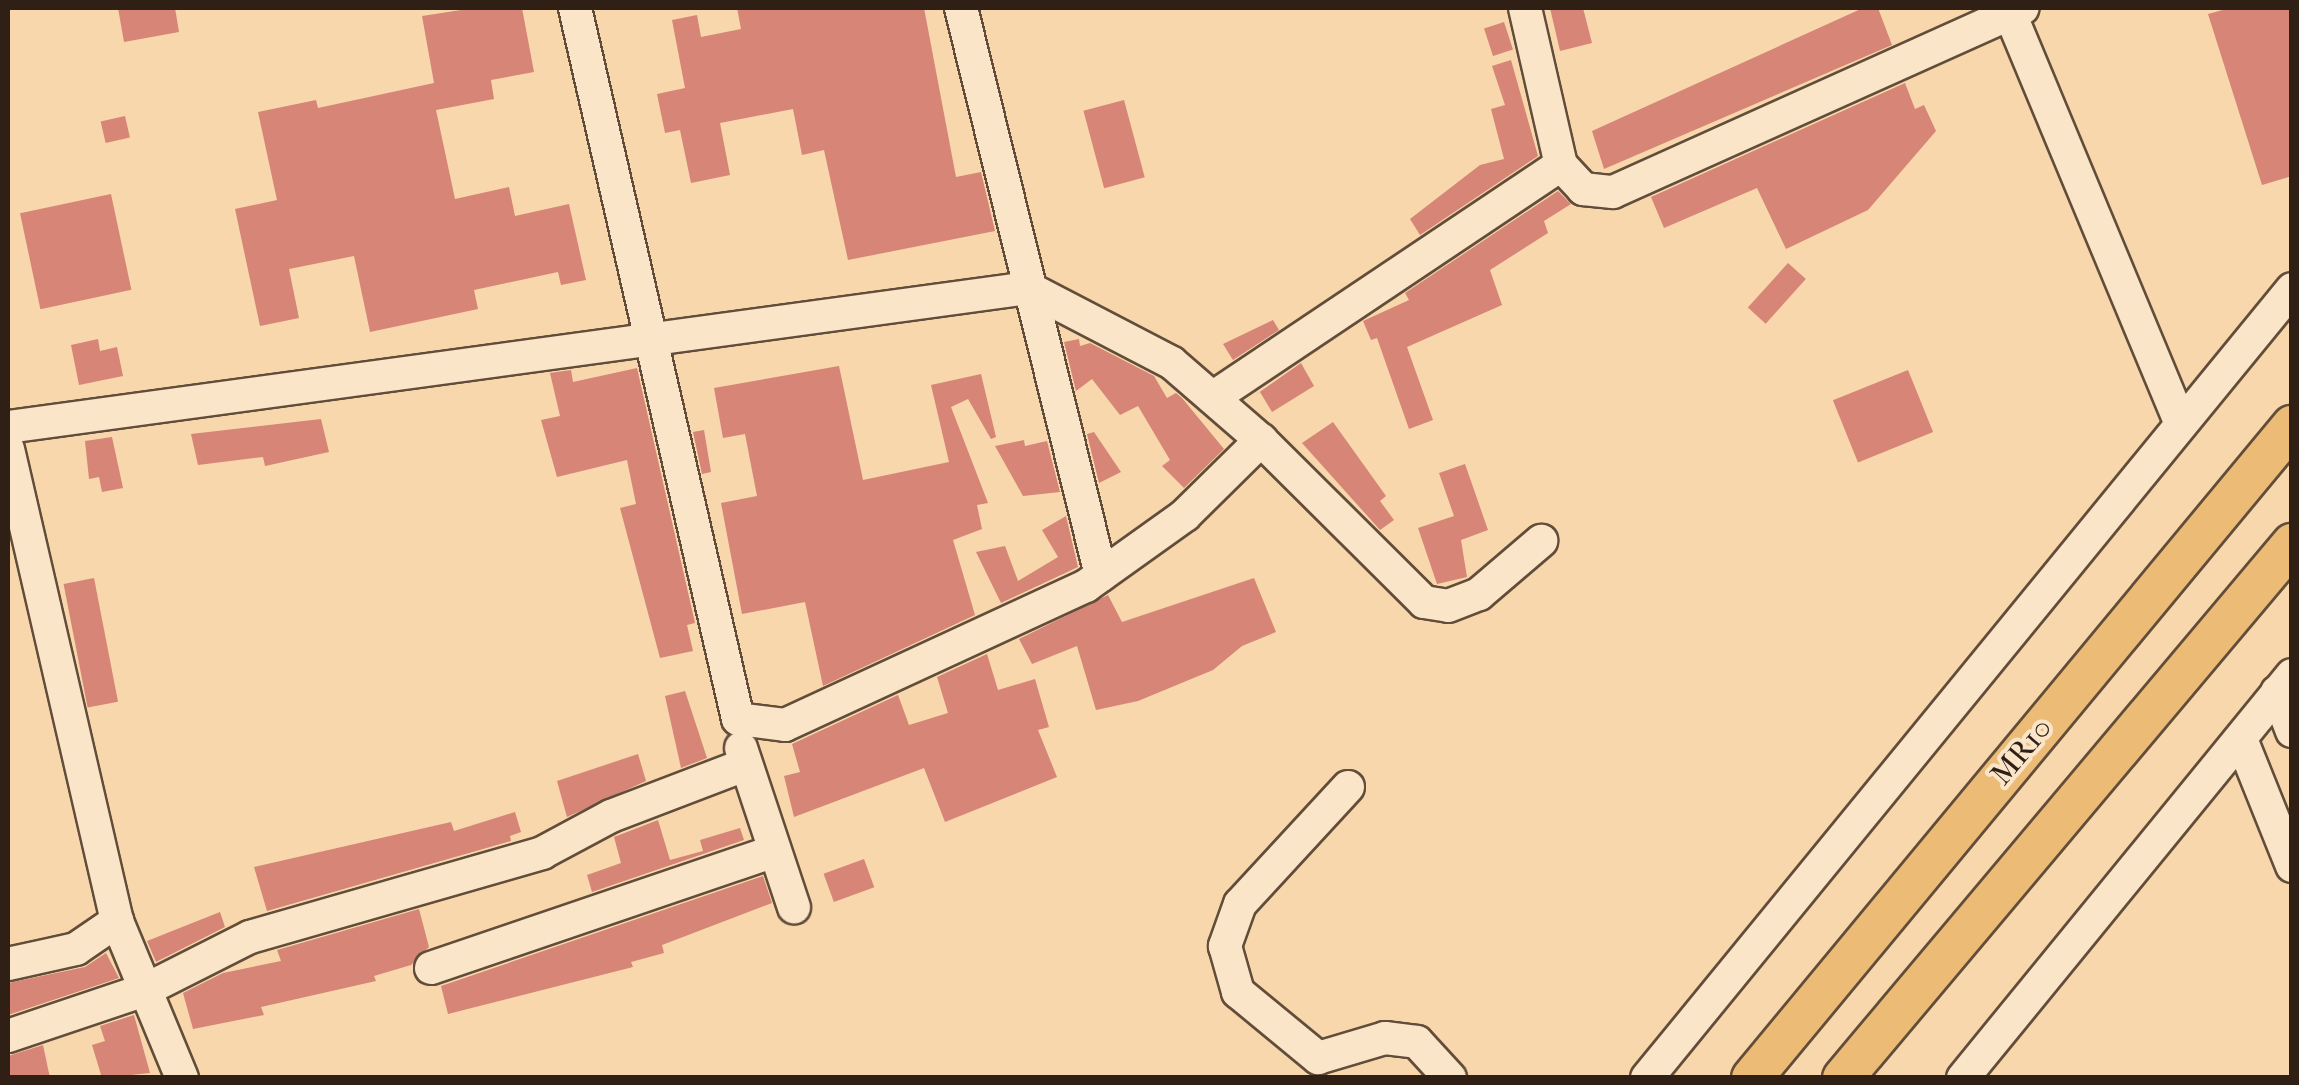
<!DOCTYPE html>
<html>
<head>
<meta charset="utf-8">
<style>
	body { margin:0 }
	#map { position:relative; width:2299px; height:1085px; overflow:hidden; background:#f7d7ab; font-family:"IM FELL French Canon",serif }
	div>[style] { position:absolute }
	.building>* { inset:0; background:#d68577; transform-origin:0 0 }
	.roads { filter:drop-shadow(2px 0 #624d3a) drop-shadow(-2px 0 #624d3a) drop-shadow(0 2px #624d3a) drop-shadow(0 -2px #624d3a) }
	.minor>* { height:32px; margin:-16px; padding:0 16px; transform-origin:16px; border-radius:16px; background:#fae5c8 }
	.major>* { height:40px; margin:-20px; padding:0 20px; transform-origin:20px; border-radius:20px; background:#ecbc76 }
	span { translate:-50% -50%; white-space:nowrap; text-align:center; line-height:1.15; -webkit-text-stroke:8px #fae5c8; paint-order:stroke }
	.street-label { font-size:30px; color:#301f15 }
	.frame { position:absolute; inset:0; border:10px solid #301f15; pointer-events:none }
</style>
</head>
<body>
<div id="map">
	<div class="building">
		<div style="clip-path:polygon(118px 8px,175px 8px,179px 32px,124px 42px)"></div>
		<div style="clip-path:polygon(474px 8px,522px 8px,534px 72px,491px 80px,494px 99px,436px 110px,455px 199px,509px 187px,515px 216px,569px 204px,586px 280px,561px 285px,558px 272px,474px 290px,478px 309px,370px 332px,354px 256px,289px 269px,299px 318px,260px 326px,235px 209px,277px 200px,258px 112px,316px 100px,318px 108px,434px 83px,422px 16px)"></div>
		<div style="clip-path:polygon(737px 8px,924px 8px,956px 177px,981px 172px,995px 231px,848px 260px,824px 150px,802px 155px,793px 109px,720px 123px,730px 175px,691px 183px,680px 130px,665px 133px,657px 94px,685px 88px,672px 20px,697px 15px,701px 37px,741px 29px)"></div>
		<div style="clip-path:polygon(1550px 8px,1583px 8px,1592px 43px,1560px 51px)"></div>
		<div style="clip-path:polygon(1863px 8px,1878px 8px,1892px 45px,1604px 169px,1592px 131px)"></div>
		<div style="clip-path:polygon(2230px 8px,2292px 8px,2292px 176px,2262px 185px,2208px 14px)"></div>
		<div style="left:1504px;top:22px;width:29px;height:21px;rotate:72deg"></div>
		<div style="clip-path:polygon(1511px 60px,1538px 156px,1420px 235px,1410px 219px,1480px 165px,1504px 159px,1491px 109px,1505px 105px,1492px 66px)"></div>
		<div style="clip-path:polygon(1905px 83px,1915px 109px,1924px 105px,1936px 131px,1868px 210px,1786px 249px,1757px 188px,1664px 228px,1651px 197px)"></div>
		<div style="left:1124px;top:100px;width:80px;height:42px;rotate:75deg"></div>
		<div style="left:125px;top:116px;width:22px;height:25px;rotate:77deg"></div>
		<div style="clip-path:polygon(1558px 191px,1571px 204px,1544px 221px,1548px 233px,1490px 270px,1502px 305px,1407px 347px,1433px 420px,1409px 429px,1377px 338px,1371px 340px,1363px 321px,1409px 300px,1405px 293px)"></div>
		<div style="left:111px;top:194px;width:98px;height:93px;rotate:78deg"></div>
		<div style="left:1788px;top:263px;width:24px;height:60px;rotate:42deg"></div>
		<div style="clip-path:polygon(1273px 320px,1279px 330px,1233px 360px,1223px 344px)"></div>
		<div style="clip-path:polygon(98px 339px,100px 351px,117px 347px,123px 376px,79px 385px,71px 345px)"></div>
		<div style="clip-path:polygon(1079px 339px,1080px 346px,1090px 343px,1154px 376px,1167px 398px,1176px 393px,1182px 398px,1224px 449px,1184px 488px,1162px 466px,1170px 460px,1138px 406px,1120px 415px,1092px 379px,1076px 391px,1064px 342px)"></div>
		<div style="clip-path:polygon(1301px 363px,1314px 386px,1272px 412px,1260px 392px,1254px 396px)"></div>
		<div style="clip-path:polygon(839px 366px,863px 480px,949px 462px,931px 385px,981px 374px,996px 437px,991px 439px,968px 399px,951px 407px,988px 503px,977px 505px,982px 529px,953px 540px,975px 615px,823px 686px,805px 602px,742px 614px,721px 503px,757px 496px,745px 434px,723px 438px,714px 388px)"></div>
		<div style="clip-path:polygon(637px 368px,695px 623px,687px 625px,693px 651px,660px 658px,620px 508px,636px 504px,627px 460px,557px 477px,541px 420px,560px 416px,550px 373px,571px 370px,573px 382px)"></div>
		<div style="left:1908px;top:370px;width:67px;height:81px;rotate:68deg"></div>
		<div style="clip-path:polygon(321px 419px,329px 452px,265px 466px,263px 457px,198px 465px,191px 434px)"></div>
		<div style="clip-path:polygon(1333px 422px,1386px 496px,1380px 501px,1394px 520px,1380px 530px,1302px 443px)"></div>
		<div style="clip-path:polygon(704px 430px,711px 472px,702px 474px,693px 432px)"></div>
		<div style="clip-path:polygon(1094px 432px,1121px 472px,1099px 483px,1087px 434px)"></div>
		<div style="clip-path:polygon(112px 437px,123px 488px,102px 492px,99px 477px,89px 479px,85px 441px)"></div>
		<div style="clip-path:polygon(1024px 440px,1025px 446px,1047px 441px,1060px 492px,1023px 496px,995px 446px)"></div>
		<div style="clip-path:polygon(1465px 464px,1488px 530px,1461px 540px,1467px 577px,1437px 584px,1418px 528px,1454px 516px,1439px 473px)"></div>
		<div style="clip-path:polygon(1066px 516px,1078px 567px,1001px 603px,976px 552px,1005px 546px,1018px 581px,1058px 557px,1042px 530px)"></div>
		<div style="left:94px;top:578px;width:126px;height:31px;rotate:79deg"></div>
		<div style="clip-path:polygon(1254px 578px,1276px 632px,1242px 646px,1213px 670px,1138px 701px,1096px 710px,1077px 646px,1032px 664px,1019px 639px,1108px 595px,1122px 622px)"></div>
		<div style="clip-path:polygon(987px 654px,998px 690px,1035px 679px,1049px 727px,1038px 730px,1057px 777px,945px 822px,924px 768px,794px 817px,784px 776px,800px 772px,792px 744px,898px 695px,909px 725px,948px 713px,937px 677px)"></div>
		<div style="clip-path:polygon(685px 691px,707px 758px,681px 768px,665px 696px)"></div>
		<div style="clip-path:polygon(638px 754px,646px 781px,567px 817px,557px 781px)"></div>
		<div style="clip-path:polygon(515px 812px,521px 832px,510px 836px,511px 841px,267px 911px,254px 867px,451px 822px,454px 831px)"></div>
		<div style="clip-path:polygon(658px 820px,670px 860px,703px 851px,700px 840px,740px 828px,744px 840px,592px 892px,587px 875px,621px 863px,614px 837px)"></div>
		<div style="left:864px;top:859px;width:30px;height:43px;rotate:70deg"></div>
		<div style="clip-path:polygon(763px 876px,772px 903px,662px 945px,664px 953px,631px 962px,633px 967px,448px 1014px,441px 986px)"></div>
		<div style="clip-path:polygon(419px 909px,429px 947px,411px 965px,374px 976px,376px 981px,261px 1007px,264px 1015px,193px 1029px,183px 993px,223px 973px,281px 961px,277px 950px)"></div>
		<div style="clip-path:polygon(220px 912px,225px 927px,156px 962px,147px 941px)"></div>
		<div style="clip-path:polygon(106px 953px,119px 978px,8px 1015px,8px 983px,85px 967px)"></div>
		<div style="clip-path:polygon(134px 1015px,150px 1073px,102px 1078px,92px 1045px,105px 1041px,100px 1026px)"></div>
		<div style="clip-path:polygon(43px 1045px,50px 1078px,8px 1078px,8px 1056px)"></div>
	</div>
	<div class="roads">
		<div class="minor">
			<div style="left:575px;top:8px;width:729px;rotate:77.09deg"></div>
			<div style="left:738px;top:719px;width:47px;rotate:7.3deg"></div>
			<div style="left:785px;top:725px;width:332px;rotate:-24.8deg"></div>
			<div style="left:1086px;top:586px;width:122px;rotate:-35.6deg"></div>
			<div style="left:1185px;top:515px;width:107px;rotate:-44.6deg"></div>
			<div style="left:961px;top:8px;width:584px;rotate:76.13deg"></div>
			<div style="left:1525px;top:8px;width:161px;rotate:77.1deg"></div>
			<div style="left:1561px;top:165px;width:33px;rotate:47deg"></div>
			<div style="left:1583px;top:189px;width:30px;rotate:6deg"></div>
			<div style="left:1613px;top:192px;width:449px;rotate:-24.2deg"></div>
			<div style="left:2009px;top:11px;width:447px;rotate:67.4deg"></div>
			<div style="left:1214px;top:397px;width:417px;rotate:-33.8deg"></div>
			<div style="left:8px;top:427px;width:1029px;rotate:-7.76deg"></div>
			<div style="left:1028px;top:288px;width:162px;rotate:27.5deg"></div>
			<div style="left:1172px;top:363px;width:118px;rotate:40.9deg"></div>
			<div style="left:1261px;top:440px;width:230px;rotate:44.8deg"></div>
			<div style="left:1424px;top:602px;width:24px;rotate:9deg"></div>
			<div style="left:1448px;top:606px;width:33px;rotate:-21deg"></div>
			<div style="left:1479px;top:594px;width:82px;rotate:-40.5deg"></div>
			<div style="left:8px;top:449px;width:484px;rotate:77deg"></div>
			<div style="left:117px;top:921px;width:170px;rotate:67.5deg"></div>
			<div style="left:2277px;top:692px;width:42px;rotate:69deg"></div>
			<div style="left:2241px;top:739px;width:137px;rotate:68.1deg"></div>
			<div style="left:741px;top:748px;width:168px;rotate:71.6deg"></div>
			<div style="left:1348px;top:787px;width:159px;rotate:132.7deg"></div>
			<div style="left:1240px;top:904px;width:45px;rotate:109.7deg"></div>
			<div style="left:1225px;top:946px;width:48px;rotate:74.2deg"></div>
			<div style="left:1238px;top:992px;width:104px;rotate:39.5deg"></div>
			<div style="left:1318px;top:1058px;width:70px;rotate:-16.6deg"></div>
			<div style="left:1385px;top:1038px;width:32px;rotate:7deg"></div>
			<div style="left:1417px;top:1042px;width:49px;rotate:47.5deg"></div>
			<div style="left:8px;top:964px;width:70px;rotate:-12.4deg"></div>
			<div style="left:76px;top:949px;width:50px;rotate:-34.3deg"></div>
			<div style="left:431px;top:968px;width:362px;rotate:-18.8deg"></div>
			<div style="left:8px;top:1036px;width:145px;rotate:-18.6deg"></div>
			<div style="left:145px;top:990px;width:118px;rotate:-26.8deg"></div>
			<div style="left:250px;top:937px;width:304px;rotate:-16deg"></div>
			<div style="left:542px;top:853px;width:78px;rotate:-28.2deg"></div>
			<div style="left:611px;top:816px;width:140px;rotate:-20.9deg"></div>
			<div style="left:1647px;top:1078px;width:1019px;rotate:-50.73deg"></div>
			<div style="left:1963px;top:1078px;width:520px;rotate:-50.77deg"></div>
		</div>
		<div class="major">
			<div style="left:1752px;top:1078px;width:847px;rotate:-50.37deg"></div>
			<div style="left:1843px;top:1078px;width:698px;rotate:-49.94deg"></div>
		</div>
	</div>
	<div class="street-label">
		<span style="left:2022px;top:752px;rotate:-50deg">MR10</span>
	</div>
	<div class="frame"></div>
</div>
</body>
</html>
